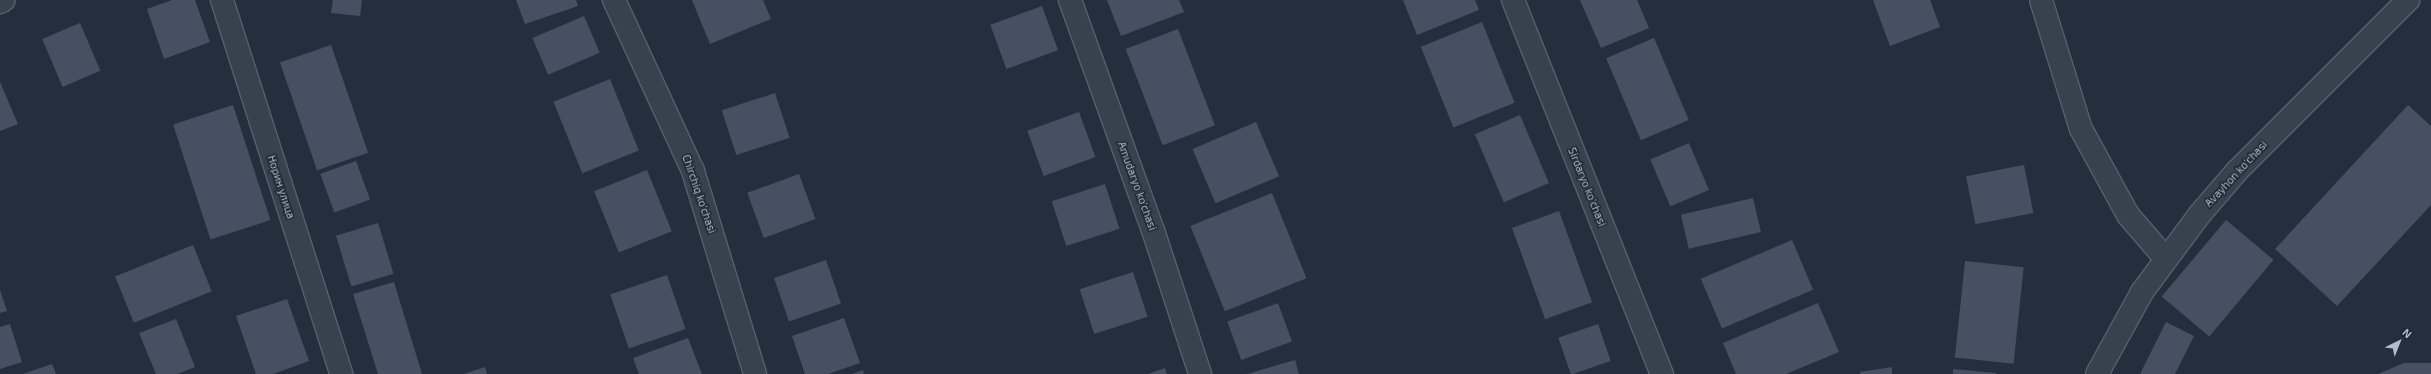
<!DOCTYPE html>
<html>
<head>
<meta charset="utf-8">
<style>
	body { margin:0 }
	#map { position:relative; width:2431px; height:374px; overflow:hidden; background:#242f3e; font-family:"Exo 2",sans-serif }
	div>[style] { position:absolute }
	.building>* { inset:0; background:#455162; transform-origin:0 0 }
	.roads { filter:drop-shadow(1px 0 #565f6c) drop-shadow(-1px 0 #565f6c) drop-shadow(0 1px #565f6c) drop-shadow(0 -1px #565f6c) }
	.minor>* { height:22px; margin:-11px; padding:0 11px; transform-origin:11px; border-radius:11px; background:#38414e }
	span { translate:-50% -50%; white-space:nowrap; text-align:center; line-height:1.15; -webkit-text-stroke:3px #1d2633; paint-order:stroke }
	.street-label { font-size:11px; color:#b4bcc9 }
	.north { position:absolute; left:2379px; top:322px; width:40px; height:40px; -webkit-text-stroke:3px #1d2633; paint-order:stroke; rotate:43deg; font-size:11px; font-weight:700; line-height:16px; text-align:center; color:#b4bcc9 }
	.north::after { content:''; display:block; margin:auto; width:14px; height:18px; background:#b4bcc9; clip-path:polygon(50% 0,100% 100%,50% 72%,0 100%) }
</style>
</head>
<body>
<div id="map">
	<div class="building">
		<div style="clip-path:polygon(172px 0,195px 0,210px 42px,164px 59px,147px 9px)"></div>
		<div style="clip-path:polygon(333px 0,362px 0,360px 16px,331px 13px)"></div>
		<div style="clip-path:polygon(516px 0,576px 0,578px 6px,525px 24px)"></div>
		<div style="clip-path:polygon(692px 0,763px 0,771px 19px,710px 44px)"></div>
		<div style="clip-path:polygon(1107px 0,1179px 0,1184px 12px,1121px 36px)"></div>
		<div style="clip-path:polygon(1403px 0,1475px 0,1479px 10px,1417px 35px)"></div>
		<div style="clip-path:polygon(1580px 0,1637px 0,1649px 28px,1601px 48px)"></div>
		<div style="clip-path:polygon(1873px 0,1930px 0,1940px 27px,1890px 46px)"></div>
		<div style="left:1042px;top:6px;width:47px;height:55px;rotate:70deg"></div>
		<div style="left:584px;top:16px;width:40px;height:56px;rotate:67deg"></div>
		<div style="left:1482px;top:22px;width:87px;height:66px;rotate:68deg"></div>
		<div style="left:80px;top:23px;width:52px;height:41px;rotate:67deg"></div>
		<div style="left:1178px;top:29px;width:103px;height:56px;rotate:69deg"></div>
		<div style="left:1654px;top:38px;width:89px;height:52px;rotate:67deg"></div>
		<div style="left:331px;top:45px;width:114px;height:54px;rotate:71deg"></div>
		<div style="left:610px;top:79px;width:77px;height:61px;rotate:68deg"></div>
		<div style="clip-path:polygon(0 82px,18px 124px,0 131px)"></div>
		<div style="left:775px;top:93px;width:47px;height:56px;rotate:72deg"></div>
		<div style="left:233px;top:105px;width:121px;height:63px;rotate:72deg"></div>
		<div style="clip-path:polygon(2408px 105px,2431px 126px,2431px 205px,2337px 306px,2275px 249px)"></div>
		<div style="left:1079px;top:112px;width:48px;height:55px;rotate:70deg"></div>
		<div style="left:1520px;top:115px;width:74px;height:49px;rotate:67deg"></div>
		<div style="left:1256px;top:122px;width:59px;height:69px;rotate:67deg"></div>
		<div style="left:1689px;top:143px;width:51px;height:42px;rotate:67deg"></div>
		<div style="left:356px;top:161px;width:41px;height:38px;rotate:70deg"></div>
		<div style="left:2024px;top:165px;width:49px;height:59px;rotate:79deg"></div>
		<div style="left:647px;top:170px;width:66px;height:57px;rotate:68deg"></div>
		<div style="left:799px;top:174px;width:48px;height:55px;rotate:70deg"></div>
		<div style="left:1105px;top:184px;width:47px;height:56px;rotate:72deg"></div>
		<div style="left:1272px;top:193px;width:92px;height:88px;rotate:68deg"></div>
		<div style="left:1753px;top:198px;width:35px;height:74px;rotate:77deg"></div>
		<div style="left:1559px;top:211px;width:97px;height:50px;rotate:70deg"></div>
		<div style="left:2226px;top:220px;width:62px;height:100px;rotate:40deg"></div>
		<div style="left:378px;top:223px;width:53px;height:44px;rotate:73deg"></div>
		<div style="left:1792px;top:240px;width:54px;height:99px;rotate:67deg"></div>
		<div style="left:193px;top:245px;width:50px;height:84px;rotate:68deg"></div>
		<div style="left:826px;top:260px;width:46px;height:55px;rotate:71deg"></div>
		<div style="left:1965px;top:261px;width:59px;height:97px;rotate:6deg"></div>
		<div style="left:1133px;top:272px;width:47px;height:56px;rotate:72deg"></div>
		<div style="left:667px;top:275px;width:57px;height:60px;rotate:71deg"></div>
		<div style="clip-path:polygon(394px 282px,422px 374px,378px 374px,353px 294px)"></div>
		<div style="clip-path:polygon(0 290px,7px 311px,0 313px)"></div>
		<div style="clip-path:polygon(287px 299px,309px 361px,273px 374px,256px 374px,236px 316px)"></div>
		<div style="left:1278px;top:303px;width:41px;height:54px;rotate:70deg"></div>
		<div style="clip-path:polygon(1818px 303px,1839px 352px,1786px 374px,1736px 374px,1723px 343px)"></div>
		<div style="clip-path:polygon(844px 318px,860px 363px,828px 374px,805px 374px,792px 336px)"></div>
		<div style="clip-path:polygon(176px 319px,195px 367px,177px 374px,156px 374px,139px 333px)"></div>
		<div style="clip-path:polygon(2166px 322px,2194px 336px,2175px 374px,2140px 374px)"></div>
		<div style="clip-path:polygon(10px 324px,22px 362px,0 369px,0 327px)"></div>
		<div style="left:1598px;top:324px;width:39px;height:42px;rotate:71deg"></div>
		<div style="clip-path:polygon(688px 338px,702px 374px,639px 374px,633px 358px)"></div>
		<div style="clip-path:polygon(1295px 360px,1299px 374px,1247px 374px)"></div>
		<div style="clip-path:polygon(2404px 363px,2431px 363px,2431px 374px,2378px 374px)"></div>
		<div style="clip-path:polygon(52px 364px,56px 374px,23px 374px)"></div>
		<div style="clip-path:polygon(485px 367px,487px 374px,463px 374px)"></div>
		<div style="clip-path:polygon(1892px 367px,1892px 374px,1860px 374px,1860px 372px)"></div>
		<div style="clip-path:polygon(1165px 368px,1167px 374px,1148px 374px)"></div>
		<div style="clip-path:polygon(1953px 369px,1996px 373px,1996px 374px,1953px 374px)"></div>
		<div style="clip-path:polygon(863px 370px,864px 374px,852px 374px)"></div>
	</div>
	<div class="roads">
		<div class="minor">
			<div style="left:222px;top:0;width:392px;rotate:72.3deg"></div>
			<div style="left:614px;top:0;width:188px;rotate:65.2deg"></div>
			<div style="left:693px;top:171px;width:212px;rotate:73deg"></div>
			<div style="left:1070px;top:0;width:248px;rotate:70.2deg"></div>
			<div style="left:1154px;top:233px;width:148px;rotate:71.9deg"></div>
			<div style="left:1513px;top:0;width:403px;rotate:68.3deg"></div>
			<div style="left:2041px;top:0;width:135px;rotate:72.8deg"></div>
			<div style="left:2081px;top:129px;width:98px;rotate:61.3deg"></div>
			<div style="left:2128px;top:215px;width:57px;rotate:49.3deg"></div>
			<div style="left:0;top:2px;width:4px;rotate:-27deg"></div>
			<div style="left:2097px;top:374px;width:94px;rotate:-61.2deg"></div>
			<div style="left:2142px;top:292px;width:97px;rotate:-53.4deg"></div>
			<div style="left:2200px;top:214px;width:57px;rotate:-49.3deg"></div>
			<div style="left:2237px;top:171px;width:242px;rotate:-45deg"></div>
		</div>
	</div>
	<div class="street-label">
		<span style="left:2236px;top:174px;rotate:-47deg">Avayhon ko'chasi</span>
		<span style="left:1137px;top:186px;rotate:70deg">Amudaryo ko'chasi</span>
		<span style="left:281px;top:187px;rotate:72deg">Норин улица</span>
		<span style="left:1587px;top:187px;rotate:68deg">Sirdaryo ko'chasi</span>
		<span style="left:699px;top:194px;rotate:71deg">Chirchiq ko'chasi</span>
	</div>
	<div class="north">N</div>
</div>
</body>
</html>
